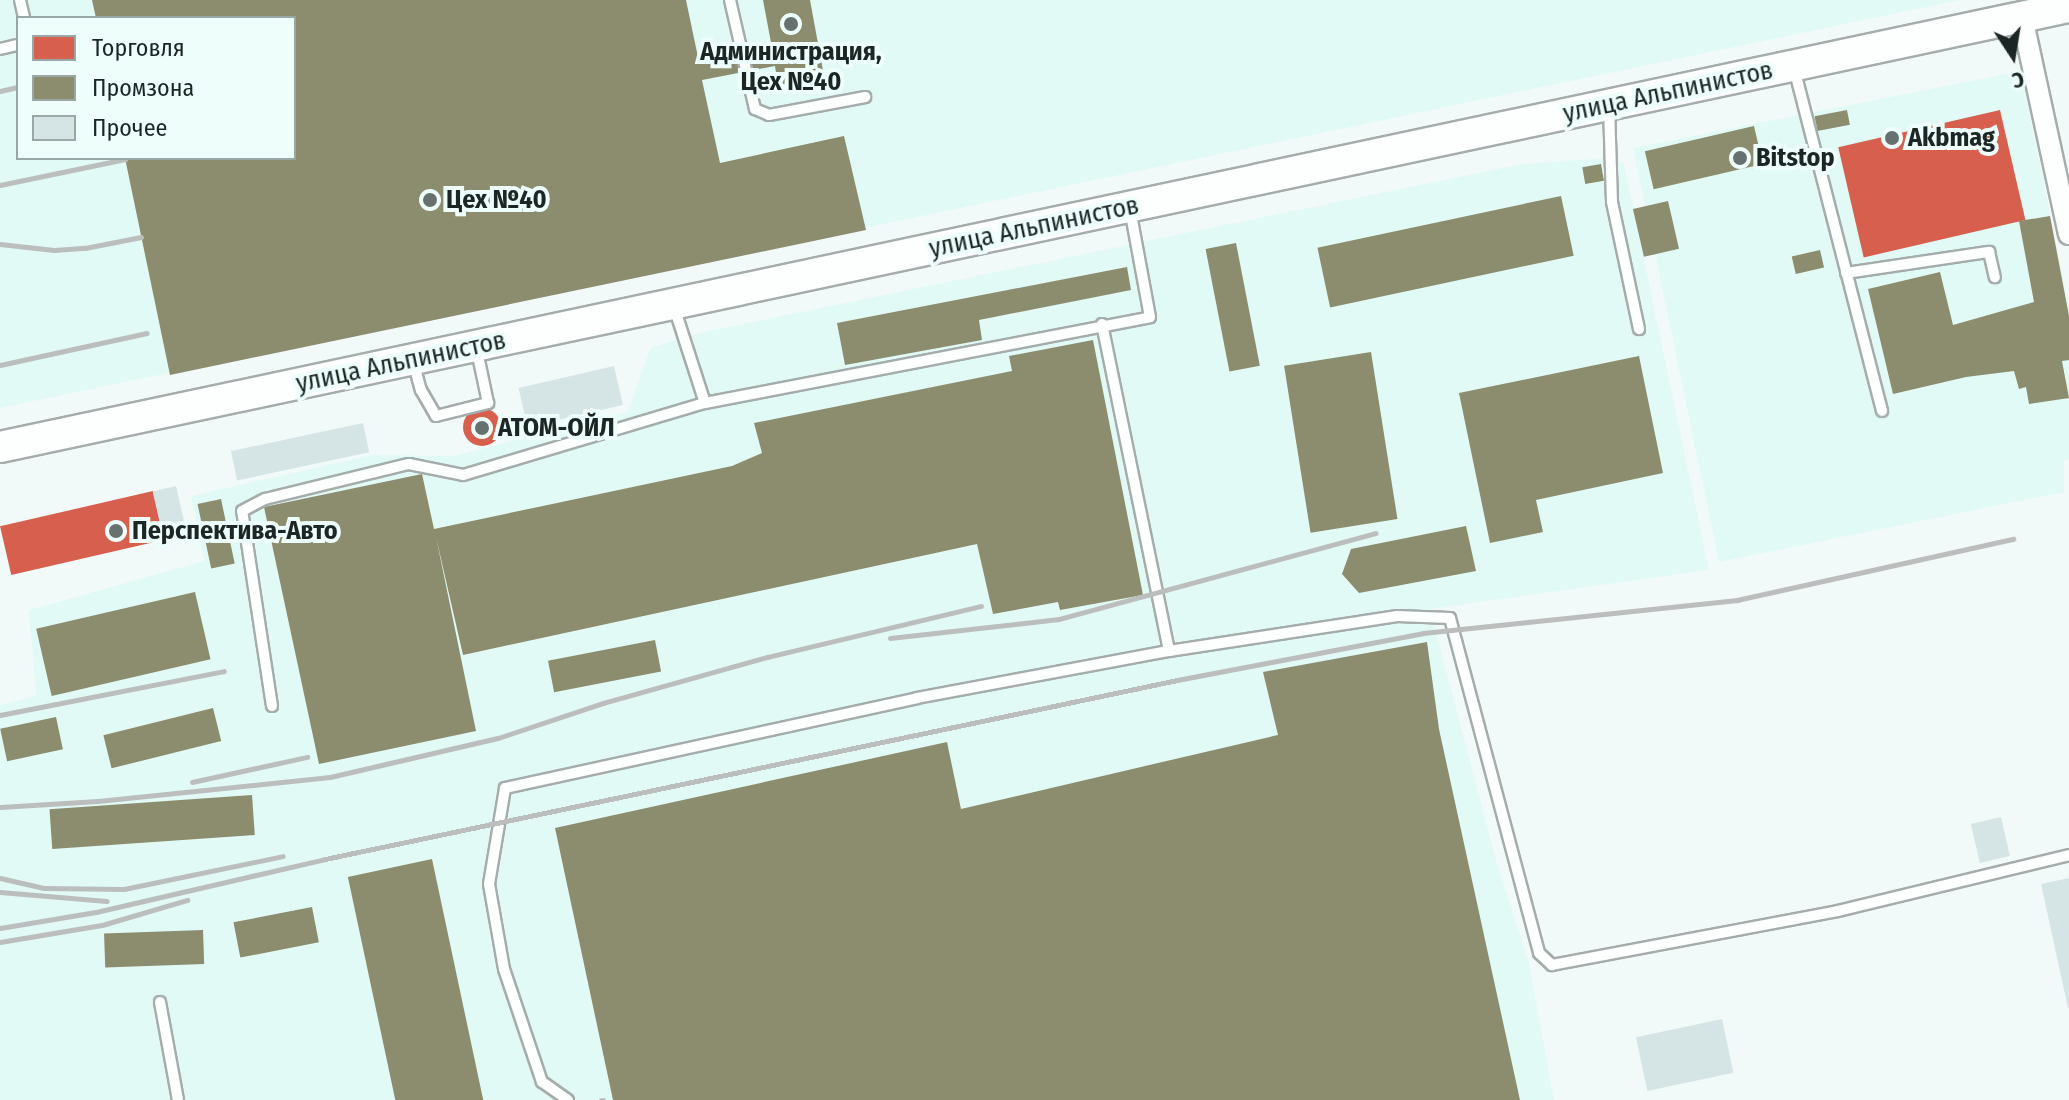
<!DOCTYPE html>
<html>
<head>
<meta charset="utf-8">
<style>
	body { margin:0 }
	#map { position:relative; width:2069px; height:1100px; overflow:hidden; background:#f2faf9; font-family:"Fira Sans Condensed",sans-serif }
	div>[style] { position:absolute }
	.built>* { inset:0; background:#e2faf5 }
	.shops>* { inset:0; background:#d6604d; transform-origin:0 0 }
	.round { border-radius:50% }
	.industry>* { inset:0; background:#8c8c6e; transform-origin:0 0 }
	.building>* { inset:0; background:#d5e5e6; transform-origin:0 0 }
	.roads { filter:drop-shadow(2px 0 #a4adab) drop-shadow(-2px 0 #a4adab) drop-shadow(0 2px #a4adab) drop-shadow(0 -2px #a4adab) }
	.service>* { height:10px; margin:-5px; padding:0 5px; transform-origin:5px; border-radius:5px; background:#fdfefe }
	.minor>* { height:20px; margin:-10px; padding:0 10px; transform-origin:10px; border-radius:10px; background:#fdfefe }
	.secondary>* { height:30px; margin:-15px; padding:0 15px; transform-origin:15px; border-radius:15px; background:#fdfefe }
	.rail>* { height:5px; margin:-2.5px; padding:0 2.5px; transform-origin:2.5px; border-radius:2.5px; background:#bcbebe }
	.dots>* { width:22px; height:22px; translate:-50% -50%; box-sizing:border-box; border:4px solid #eefefb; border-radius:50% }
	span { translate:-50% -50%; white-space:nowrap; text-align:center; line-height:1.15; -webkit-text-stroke:8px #eefefb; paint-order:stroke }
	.poi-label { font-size:26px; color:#1c2725; font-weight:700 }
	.left { translate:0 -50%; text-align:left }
	.street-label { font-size:26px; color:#1c2725 }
	.legend { position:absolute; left:16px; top:16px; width:280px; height:144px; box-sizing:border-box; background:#eefefb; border:2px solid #9aa8a5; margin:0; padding:10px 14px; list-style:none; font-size:24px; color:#1c2725 }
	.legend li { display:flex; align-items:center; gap:16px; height:40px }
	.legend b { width:40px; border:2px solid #9aa8a5 }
	.north { position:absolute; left:1973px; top:16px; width:80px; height:80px; -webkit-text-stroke:6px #eefefb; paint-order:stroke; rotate:168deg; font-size:22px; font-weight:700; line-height:32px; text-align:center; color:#1c2725 }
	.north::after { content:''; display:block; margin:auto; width:28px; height:36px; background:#1c2725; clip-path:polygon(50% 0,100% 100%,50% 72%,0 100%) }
</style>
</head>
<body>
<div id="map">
	<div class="built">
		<div style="clip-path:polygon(evenodd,0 0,1960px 0,0 408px,0 0,18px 18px,294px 18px,294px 158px,18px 158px,18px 18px)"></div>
		<div style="clip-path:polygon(2021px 71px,2069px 307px,2069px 459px,2064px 461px,2064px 492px,1719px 562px,1633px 148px)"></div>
		<div style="clip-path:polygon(1609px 158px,1624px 164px,1709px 570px,1430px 609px,1496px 860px,1529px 963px,1554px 1100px,0 1100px,0 705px,36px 696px,29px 610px,204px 561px,191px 496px,373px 455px,454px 456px,628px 412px,650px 348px,699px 333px,1522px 164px)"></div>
	</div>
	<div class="shops">
		<div style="left:2000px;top:110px;width:113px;height:166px;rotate:77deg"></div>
		<div class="round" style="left:463px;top:408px;width:38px;height:38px"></div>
		<div style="left:153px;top:491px;width:50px;height:157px;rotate:77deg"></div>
	</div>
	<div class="industry">
		<div style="clip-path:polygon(92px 0,686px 0,699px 62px,772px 48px,763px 0,810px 0,824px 76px,778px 85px,775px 66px,702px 80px,720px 163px,844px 136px,866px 230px,170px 375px,125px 158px,294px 158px,294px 18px,96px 18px)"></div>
		<div style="left:1847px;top:110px;width:15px;height:33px;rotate:79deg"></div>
		<div style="left:1754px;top:126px;width:39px;height:112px;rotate:77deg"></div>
		<div style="left:1601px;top:164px;width:17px;height:19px;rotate:80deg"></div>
		<div style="left:1561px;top:196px;width:61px;height:249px;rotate:78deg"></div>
		<div style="left:1668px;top:201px;width:49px;height:36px;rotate:77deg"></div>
		<div style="clip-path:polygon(2050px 216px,2069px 316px,2069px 360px,2062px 361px,2069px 398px,2029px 404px,2026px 387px,2019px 389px,2014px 371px,1966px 377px,1893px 394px,1868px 289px,1940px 272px,1953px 325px,2034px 302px,2019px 221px)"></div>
		<div style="left:1236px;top:243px;width:125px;height:31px;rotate:79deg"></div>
		<div style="left:1820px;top:250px;width:18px;height:29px;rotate:77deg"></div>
		<div style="clip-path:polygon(1127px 267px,1131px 290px,979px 320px,982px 340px,845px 365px,837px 323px)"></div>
		<div style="clip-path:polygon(1093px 340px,1143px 595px,1060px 610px,1058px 602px,993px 614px,977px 544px,463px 655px,436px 537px,476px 731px,319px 764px,264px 507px,422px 474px,434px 529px,732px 466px,762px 453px,754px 423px,1012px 371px,1009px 356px)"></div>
		<div style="left:1371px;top:352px;width:169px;height:88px;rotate:81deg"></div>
		<div style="clip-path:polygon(1639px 356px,1663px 473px,1536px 500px,1543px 532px,1490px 543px,1459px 393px)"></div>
		<div style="left:221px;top:499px;width:66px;height:24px;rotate:78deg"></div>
		<div style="clip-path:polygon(1466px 526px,1476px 571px,1359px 593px,1342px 574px,1351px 549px)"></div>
		<div style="left:195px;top:592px;width:69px;height:163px;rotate:77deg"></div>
		<div style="left:655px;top:640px;width:32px;height:109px;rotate:79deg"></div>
		<div style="clip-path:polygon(1427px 642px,1439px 729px,1520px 1100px,613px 1100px,555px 828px,947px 742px,961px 809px,1278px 735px,1263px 672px)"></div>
		<div style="left:213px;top:708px;width:34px;height:113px;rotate:76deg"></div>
		<div style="left:56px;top:717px;width:33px;height:57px;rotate:78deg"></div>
		<div style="left:252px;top:795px;width:40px;height:203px;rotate:86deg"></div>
		<div style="left:432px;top:859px;width:247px;height:86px;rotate:78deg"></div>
		<div style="left:312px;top:907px;width:36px;height:80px;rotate:79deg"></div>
		<div style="left:203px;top:930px;width:34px;height:99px;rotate:88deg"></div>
	</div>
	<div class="building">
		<div style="left:614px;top:366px;width:40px;height:98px;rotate:77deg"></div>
		<div style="left:363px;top:423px;width:30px;height:135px;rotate:78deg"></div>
		<div style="left:176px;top:486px;width:50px;height:24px;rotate:77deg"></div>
		<div style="left:2001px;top:817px;width:40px;height:31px;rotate:77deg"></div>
		<div style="clip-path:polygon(2069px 878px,2069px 1008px,2068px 1008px,2041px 884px)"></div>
		<div style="left:1722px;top:1019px;width:55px;height:88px;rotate:78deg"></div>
	</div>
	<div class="roads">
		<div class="service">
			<div style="left:20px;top:0;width:18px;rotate:77deg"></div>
			<div style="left:730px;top:0;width:112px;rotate:77.1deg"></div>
			<div style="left:755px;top:109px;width:15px;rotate:23deg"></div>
			<div style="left:769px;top:115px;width:98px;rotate:-10.6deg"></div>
			<div style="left:0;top:49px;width:18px;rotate:-13deg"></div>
			<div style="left:1794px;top:68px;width:354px;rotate:75.6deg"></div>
			<div style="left:1609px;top:107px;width:95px;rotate:88.2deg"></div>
			<div style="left:1612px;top:202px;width:130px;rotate:78deg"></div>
			<div style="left:1846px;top:273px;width:145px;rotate:-8.4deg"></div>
			<div style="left:1989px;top:252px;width:26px;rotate:77deg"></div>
			<div style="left:674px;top:307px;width:101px;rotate:72.1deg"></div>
			<div style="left:705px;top:403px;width:453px;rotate:-10.9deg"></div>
			<div style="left:1150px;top:317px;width:110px;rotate:-100.5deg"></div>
			<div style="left:1102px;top:324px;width:334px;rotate:78.4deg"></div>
			<div style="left:1169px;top:651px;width:231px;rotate:-8.7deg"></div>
			<div style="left:1397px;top:616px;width:53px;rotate:2.2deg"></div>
			<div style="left:1450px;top:618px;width:347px;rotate:75.1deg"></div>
			<div style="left:1539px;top:953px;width:18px;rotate:43deg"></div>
			<div style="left:1552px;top:965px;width:291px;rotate:-10.7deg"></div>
			<div style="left:1838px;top:911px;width:238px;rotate:-13.6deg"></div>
			<div style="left:413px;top:361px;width:30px;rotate:75deg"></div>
			<div style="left:421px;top:390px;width:30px;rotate:60deg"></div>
			<div style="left:436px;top:416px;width:54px;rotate:-14deg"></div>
			<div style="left:488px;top:403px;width:53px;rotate:-101.9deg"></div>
			<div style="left:272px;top:706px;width:197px;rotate:-98.7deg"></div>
			<div style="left:242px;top:511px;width:26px;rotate:-28deg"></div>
			<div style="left:265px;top:499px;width:148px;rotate:-13.7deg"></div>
			<div style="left:409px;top:464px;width:55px;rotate:11.5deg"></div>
			<div style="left:463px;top:475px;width:252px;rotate:-16.6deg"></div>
			<div style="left:160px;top:1002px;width:100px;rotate:79.6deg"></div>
			<div style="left:568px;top:1100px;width:32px;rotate:-145deg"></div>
			<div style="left:542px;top:1082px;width:119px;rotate:-108.6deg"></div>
			<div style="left:504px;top:969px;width:86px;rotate:-100deg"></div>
			<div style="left:489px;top:884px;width:97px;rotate:-80.5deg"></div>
			<div style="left:505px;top:788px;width:422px;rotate:-12.3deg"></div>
			<div style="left:917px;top:698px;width:256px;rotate:-10.6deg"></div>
		</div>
		<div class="minor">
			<div style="left:2022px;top:17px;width:222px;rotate:77.8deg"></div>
		</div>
		<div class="secondary">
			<div style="left:0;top:447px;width:2115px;rotate:-12.01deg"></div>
		</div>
	</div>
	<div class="rail">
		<div style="left:0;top:91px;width:18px;rotate:-13deg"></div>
		<div style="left:0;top:185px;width:128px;rotate:-11.7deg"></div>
		<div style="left:0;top:244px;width:54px;rotate:6.3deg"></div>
		<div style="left:54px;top:250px;width:31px;rotate:-4deg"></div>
		<div style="left:85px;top:248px;width:57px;rotate:-11.1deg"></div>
		<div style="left:0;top:365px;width:150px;rotate:-12.3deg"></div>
		<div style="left:890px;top:638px;width:170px;rotate:-6.4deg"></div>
		<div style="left:1059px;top:619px;width:328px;rotate:-15.2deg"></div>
		<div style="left:0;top:715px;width:228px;rotate:-11.1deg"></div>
		<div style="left:192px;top:782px;width:118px;rotate:-12.3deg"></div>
		<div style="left:0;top:807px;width:98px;rotate:-3.5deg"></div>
		<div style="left:98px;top:801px;width:233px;rotate:-5.9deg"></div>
		<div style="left:330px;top:777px;width:172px;rotate:-13.1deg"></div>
		<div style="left:498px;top:738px;width:111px;rotate:-18.4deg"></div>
		<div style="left:603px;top:703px;width:170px;rotate:-15.7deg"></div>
		<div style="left:767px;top:657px;width:220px;rotate:-13.4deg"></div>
		<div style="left:0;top:878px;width:45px;rotate:12.8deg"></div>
		<div style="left:44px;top:888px;width:80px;rotate:0.7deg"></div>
		<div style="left:124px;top:889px;width:162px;rotate:-11.7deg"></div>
		<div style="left:0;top:892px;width:107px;rotate:4.8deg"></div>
		<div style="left:0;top:928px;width:97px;rotate:-9.5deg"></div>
		<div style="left:96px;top:912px;width:235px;rotate:-13deg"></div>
		<div style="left:325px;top:859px;width:871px;rotate:-11.86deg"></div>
		<div style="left:1177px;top:680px;width:250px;rotate:-10.8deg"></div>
		<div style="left:1423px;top:633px;width:316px;rotate:-6deg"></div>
		<div style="left:1737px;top:600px;width:283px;rotate:-12.5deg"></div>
		<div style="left:0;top:942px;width:103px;rotate:-9.5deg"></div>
		<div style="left:102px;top:925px;width:89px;rotate:-16.4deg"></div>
		<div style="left:601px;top:1100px;width:2px"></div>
	</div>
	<div class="dots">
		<div style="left:791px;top:24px;background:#67716f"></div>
		<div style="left:1892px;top:138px;background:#67716f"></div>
		<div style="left:1740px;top:158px;background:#67716f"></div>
		<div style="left:430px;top:200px;background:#67716f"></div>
		<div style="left:482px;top:428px;background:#67716f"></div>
		<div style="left:116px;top:531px;background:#67716f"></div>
	</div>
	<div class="poi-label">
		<span style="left:791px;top:67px">Администрация,<br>Цех №40</span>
		<span class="left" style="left:1908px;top:138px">Akbmag</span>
		<span class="left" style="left:1756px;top:158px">Bitstop</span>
		<span class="left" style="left:446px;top:200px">Цех №40</span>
		<span class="left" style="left:498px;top:428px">АТОМ-ОЙЛ</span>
		<span class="left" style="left:132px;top:531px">Перспектива-Авто</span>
	</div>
	<div class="street-label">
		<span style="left:1668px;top:92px;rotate:-12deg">улица Альпинистов</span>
		<span style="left:1034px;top:227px;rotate:-12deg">улица Альпинистов</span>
		<span style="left:401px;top:362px;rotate:-12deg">улица Альпинистов</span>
	</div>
	<ul class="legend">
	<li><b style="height:22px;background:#d6604d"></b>Торговля</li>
	<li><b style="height:22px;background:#8c8c6e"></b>Промзона</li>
	<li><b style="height:22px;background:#d5e5e6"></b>Прочее</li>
	</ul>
	<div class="north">С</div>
</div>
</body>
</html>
